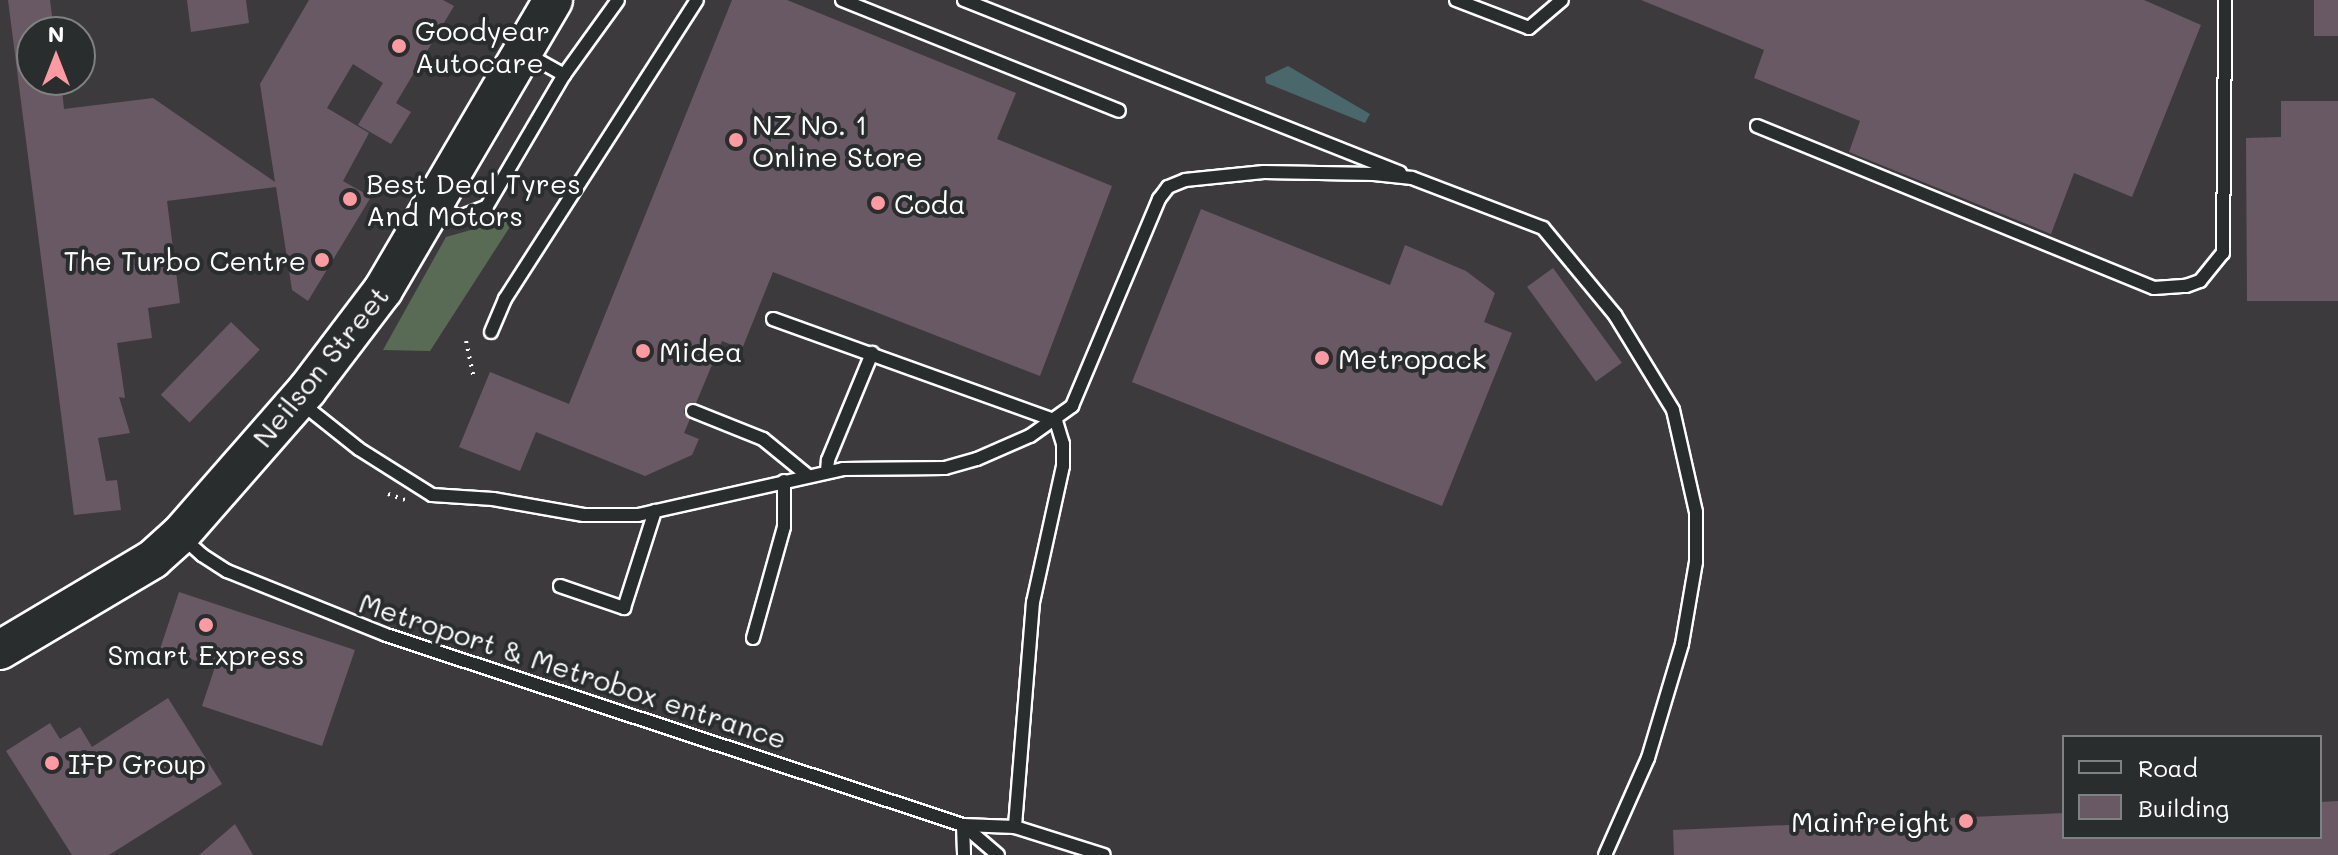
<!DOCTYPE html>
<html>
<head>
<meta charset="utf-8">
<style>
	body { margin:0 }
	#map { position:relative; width:2338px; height:855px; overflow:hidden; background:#3d3a3e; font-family:Mali,sans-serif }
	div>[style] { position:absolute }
	.green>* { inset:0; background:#5a6b55 }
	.water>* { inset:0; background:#4a686b }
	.building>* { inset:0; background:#695965; transform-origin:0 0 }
	.path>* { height:4px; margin-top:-2px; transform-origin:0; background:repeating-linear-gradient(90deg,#fff 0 2px,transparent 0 8px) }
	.roads { filter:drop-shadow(2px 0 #fff) drop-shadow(-2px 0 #fff) drop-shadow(0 2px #fff) drop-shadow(0 -2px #fff) }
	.service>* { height:12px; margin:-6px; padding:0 6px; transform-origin:6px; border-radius:6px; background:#2a2d2e }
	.primary>* { height:38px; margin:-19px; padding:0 19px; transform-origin:19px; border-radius:19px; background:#2a2d2e }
	.dots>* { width:22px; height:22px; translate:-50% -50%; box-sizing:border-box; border:4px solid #2a2d2e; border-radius:50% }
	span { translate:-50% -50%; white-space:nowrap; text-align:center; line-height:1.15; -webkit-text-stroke:8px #2a2d2e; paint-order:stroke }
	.poi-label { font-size:28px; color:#fff }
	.left { translate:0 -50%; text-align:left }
	.right { translate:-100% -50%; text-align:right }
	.street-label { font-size:28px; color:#fff }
	.legend { position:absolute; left:2062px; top:735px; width:260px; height:104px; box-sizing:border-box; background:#2a2d2e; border:2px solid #7f8182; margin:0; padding:10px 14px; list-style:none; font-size:24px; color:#fff }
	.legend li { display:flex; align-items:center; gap:16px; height:40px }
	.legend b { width:40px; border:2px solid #7f8182 }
	.north { position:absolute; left:16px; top:16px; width:80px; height:80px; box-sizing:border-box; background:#2a2d2e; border:2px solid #7f8182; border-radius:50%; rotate:0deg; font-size:22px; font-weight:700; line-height:32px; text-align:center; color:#fff }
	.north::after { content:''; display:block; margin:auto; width:28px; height:36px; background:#ff9aa2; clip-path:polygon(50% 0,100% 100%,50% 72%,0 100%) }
</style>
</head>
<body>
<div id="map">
	<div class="green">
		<div style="clip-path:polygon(506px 220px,513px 222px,430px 351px,383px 350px,446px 237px)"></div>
	</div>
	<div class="water">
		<div style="clip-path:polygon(1288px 66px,1370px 114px,1365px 123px,1266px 83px,1265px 77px)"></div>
	</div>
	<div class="building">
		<div style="clip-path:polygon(8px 0,50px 0,54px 32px,32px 32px,32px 80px,61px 80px,64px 109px,153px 98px,275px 182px,260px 84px,309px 0,443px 0,454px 6px,396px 103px,411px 112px,391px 144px,358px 125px,383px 83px,353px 64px,327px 108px,369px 133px,343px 181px,371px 197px,308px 301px,292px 290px,276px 187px,167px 201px,180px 303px,148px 308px,152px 338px,117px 343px,125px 398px,119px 397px,130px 433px,98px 438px,106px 481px,117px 480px,121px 510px,74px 515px)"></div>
		<div style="clip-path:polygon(187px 0,246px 0,249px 23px,191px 32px)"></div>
		<div style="clip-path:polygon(732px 0,787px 0,1016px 93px,997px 139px,1112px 186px,1040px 376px,773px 272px,742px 349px,722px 341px,696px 403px,685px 407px,684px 413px,690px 419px,684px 433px,699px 439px,692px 455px,645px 476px,536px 432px,520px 471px,459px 447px,490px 372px,569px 404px)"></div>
		<div style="clip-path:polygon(1641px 0,2144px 0,2201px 25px,2132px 197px,2074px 173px,2051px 234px,1849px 152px,1860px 121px,1754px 78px,1764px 50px)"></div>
		<div style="left:2314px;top:0;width:24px;height:36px"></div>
		<div style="clip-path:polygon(2281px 101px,2338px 101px,2338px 301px,2247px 301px,2246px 138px,2281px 137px)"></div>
		<div style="clip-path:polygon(1201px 209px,1390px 285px,1405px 245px,1466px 271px,1495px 293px,1484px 322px,1512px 333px,1442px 506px,1132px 382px)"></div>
		<div style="left:1553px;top:268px;width:117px;height:32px;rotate:54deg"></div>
		<div style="left:231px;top:322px;width:40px;height:101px;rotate:44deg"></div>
		<div style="clip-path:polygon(179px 592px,355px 650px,322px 746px,202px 706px,215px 667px,160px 649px)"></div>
		<div style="clip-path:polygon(168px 698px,222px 784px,109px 855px,72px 855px,6px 751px,50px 723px,60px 739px,80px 727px,92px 747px)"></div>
		<div style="clip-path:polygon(2338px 801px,2338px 855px,1674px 855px,1673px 830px,2064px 813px,2064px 837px,2320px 837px,2320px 802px)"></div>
		<div style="clip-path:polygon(235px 824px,253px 855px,199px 855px)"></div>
	</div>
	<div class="path">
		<div style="left:466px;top:341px;width:35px;rotate:78deg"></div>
		<div style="left:388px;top:494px;width:18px;rotate:19deg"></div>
	</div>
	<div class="roads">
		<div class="service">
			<div style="left:842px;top:0;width:298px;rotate:21.8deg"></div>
			<div style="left:964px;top:0;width:469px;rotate:21.6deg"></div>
			<div style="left:1456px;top:0;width:78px;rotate:21deg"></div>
			<div style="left:1529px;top:28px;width:43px;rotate:-40.3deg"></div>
			<div style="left:525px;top:53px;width:45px;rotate:29.4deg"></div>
			<div style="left:564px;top:75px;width:92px;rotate:-54.2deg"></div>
			<div style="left:1757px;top:126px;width:429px;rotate:22.2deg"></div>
			<div style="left:2154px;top:288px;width:32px;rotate:-4deg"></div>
			<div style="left:2186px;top:286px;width:15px;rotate:-20deg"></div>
			<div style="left:2200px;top:281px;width:36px;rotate:-51deg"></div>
			<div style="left:2223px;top:253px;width:253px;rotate:-89.5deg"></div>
			<div style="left:439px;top:206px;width:23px;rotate:29deg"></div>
			<div style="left:459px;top:217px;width:30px;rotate:-21deg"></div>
			<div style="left:487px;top:206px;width:152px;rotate:-59.6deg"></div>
			<div style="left:773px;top:319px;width:301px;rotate:19.8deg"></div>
			<div style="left:1056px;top:421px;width:24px;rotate:73deg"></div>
			<div style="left:1063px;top:444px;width:22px;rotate:90deg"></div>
			<div style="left:1063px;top:466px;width:139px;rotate:102.4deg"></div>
			<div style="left:1033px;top:602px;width:226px;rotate:94.6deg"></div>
			<div style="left:491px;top:332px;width:36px;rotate:-67deg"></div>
			<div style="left:505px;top:299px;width:355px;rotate:-57.3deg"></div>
			<div style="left:300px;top:402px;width:75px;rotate:38.5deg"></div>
			<div style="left:359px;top:449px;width:86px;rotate:32.2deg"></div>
			<div style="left:432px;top:495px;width:61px;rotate:3.8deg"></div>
			<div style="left:493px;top:499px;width:92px;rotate:10deg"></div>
			<div style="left:584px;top:515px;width:54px"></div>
			<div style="left:638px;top:515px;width:210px;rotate:-12.6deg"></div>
			<div style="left:843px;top:469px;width:102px;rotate:-0.6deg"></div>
			<div style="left:945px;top:468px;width:33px;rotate:-16deg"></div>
			<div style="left:977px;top:459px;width:58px;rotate:-23.5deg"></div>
			<div style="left:1030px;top:436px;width:52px;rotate:-35.5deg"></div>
			<div style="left:1072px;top:406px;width:225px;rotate:-67.2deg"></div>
			<div style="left:1159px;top:199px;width:15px;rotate:-53deg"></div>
			<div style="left:1168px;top:187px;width:18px;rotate:-22deg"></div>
			<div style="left:1185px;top:180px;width:79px;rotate:-5.8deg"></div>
			<div style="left:1264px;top:172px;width:110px;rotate:1deg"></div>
			<div style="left:1374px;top:174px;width:38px;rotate:6deg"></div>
			<div style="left:1412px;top:178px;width:140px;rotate:20.9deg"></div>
			<div style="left:1543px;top:228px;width:113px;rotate:50.4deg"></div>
			<div style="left:1615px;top:315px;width:111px;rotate:58.6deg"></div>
			<div style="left:1673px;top:410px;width:105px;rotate:77.3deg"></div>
			<div style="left:1696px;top:512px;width:50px;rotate:90deg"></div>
			<div style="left:1696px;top:562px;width:83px;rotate:99.7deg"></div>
			<div style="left:1682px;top:644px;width:119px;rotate:106.6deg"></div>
			<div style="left:1648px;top:758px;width:106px;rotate:113.9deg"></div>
			<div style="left:693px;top:411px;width:75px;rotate:21.8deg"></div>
			<div style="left:763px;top:439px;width:57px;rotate:39.3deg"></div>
			<div style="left:827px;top:471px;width:11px;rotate:-85deg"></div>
			<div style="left:828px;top:460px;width:116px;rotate:-67.6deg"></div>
			<div style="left:182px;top:537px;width:27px;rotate:42deg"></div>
			<div style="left:202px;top:555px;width:30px;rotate:33deg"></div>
			<div style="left:227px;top:571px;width:171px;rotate:21.9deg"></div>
			<div style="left:386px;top:635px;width:607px;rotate:18.23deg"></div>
			<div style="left:963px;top:825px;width:52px;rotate:2.2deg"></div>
			<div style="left:1015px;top:827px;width:93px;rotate:17.5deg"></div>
			<div style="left:560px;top:586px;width:68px;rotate:19deg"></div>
			<div style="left:624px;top:608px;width:102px;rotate:-72.3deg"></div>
			<div style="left:753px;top:638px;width:115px;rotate:-74.4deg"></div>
			<div style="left:784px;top:527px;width:46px;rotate:-90deg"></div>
			<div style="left:963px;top:825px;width:46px;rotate:40.6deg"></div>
			<div style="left:963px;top:825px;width:30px;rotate:88deg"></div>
		</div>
		<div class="primary">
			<div style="left:0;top:650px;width:178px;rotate:-30.7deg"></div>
			<div style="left:153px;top:559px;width:36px;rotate:-42deg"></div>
			<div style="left:180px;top:535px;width:193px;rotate:-48.8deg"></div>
			<div style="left:307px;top:390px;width:126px;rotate:-52.8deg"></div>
			<div style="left:383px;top:290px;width:336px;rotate:-59.6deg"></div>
		</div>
	</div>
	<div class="dots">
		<div style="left:399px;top:46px;background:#ff9aa2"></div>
		<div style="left:736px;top:140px;background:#ff9aa2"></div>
		<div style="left:350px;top:199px;background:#ff9aa2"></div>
		<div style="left:878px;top:203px;background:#ff9aa2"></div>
		<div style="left:322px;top:260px;background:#ff9aa2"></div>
		<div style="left:643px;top:351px;background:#ff9aa2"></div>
		<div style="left:1322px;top:358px;background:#ff9aa2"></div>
		<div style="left:206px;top:625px;background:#ff9aa2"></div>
		<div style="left:52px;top:763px;background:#ff9aa2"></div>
		<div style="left:1966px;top:821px;background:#ff9aa2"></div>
	</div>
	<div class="poi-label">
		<span class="left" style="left:415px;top:46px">Goodyear<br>Autocare</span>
		<span class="left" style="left:752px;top:140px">NZ No. 1<br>Online Store</span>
		<span class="left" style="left:366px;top:199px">Best Deal Tyres<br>And Motors</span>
		<span class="left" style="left:894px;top:203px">Coda</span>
		<span class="right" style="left:306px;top:260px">The Turbo Centre</span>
		<span class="left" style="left:659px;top:351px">Midea</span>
		<span class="left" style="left:1338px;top:358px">Metropack</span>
		<span style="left:206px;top:654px">Smart Express</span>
		<span class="left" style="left:68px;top:763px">IFP Group</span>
		<span class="right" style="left:1950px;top:821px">Mainfreight</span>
	</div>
	<div class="street-label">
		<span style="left:320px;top:366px;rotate:-51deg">Neilson Street</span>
		<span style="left:573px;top:670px;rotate:18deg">Metroport &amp; Metrobox entrance</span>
	</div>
	<ul class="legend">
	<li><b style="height:10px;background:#2a2d2e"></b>Road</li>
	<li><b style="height:22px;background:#695965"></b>Building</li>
	</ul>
	<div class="north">N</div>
</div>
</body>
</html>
